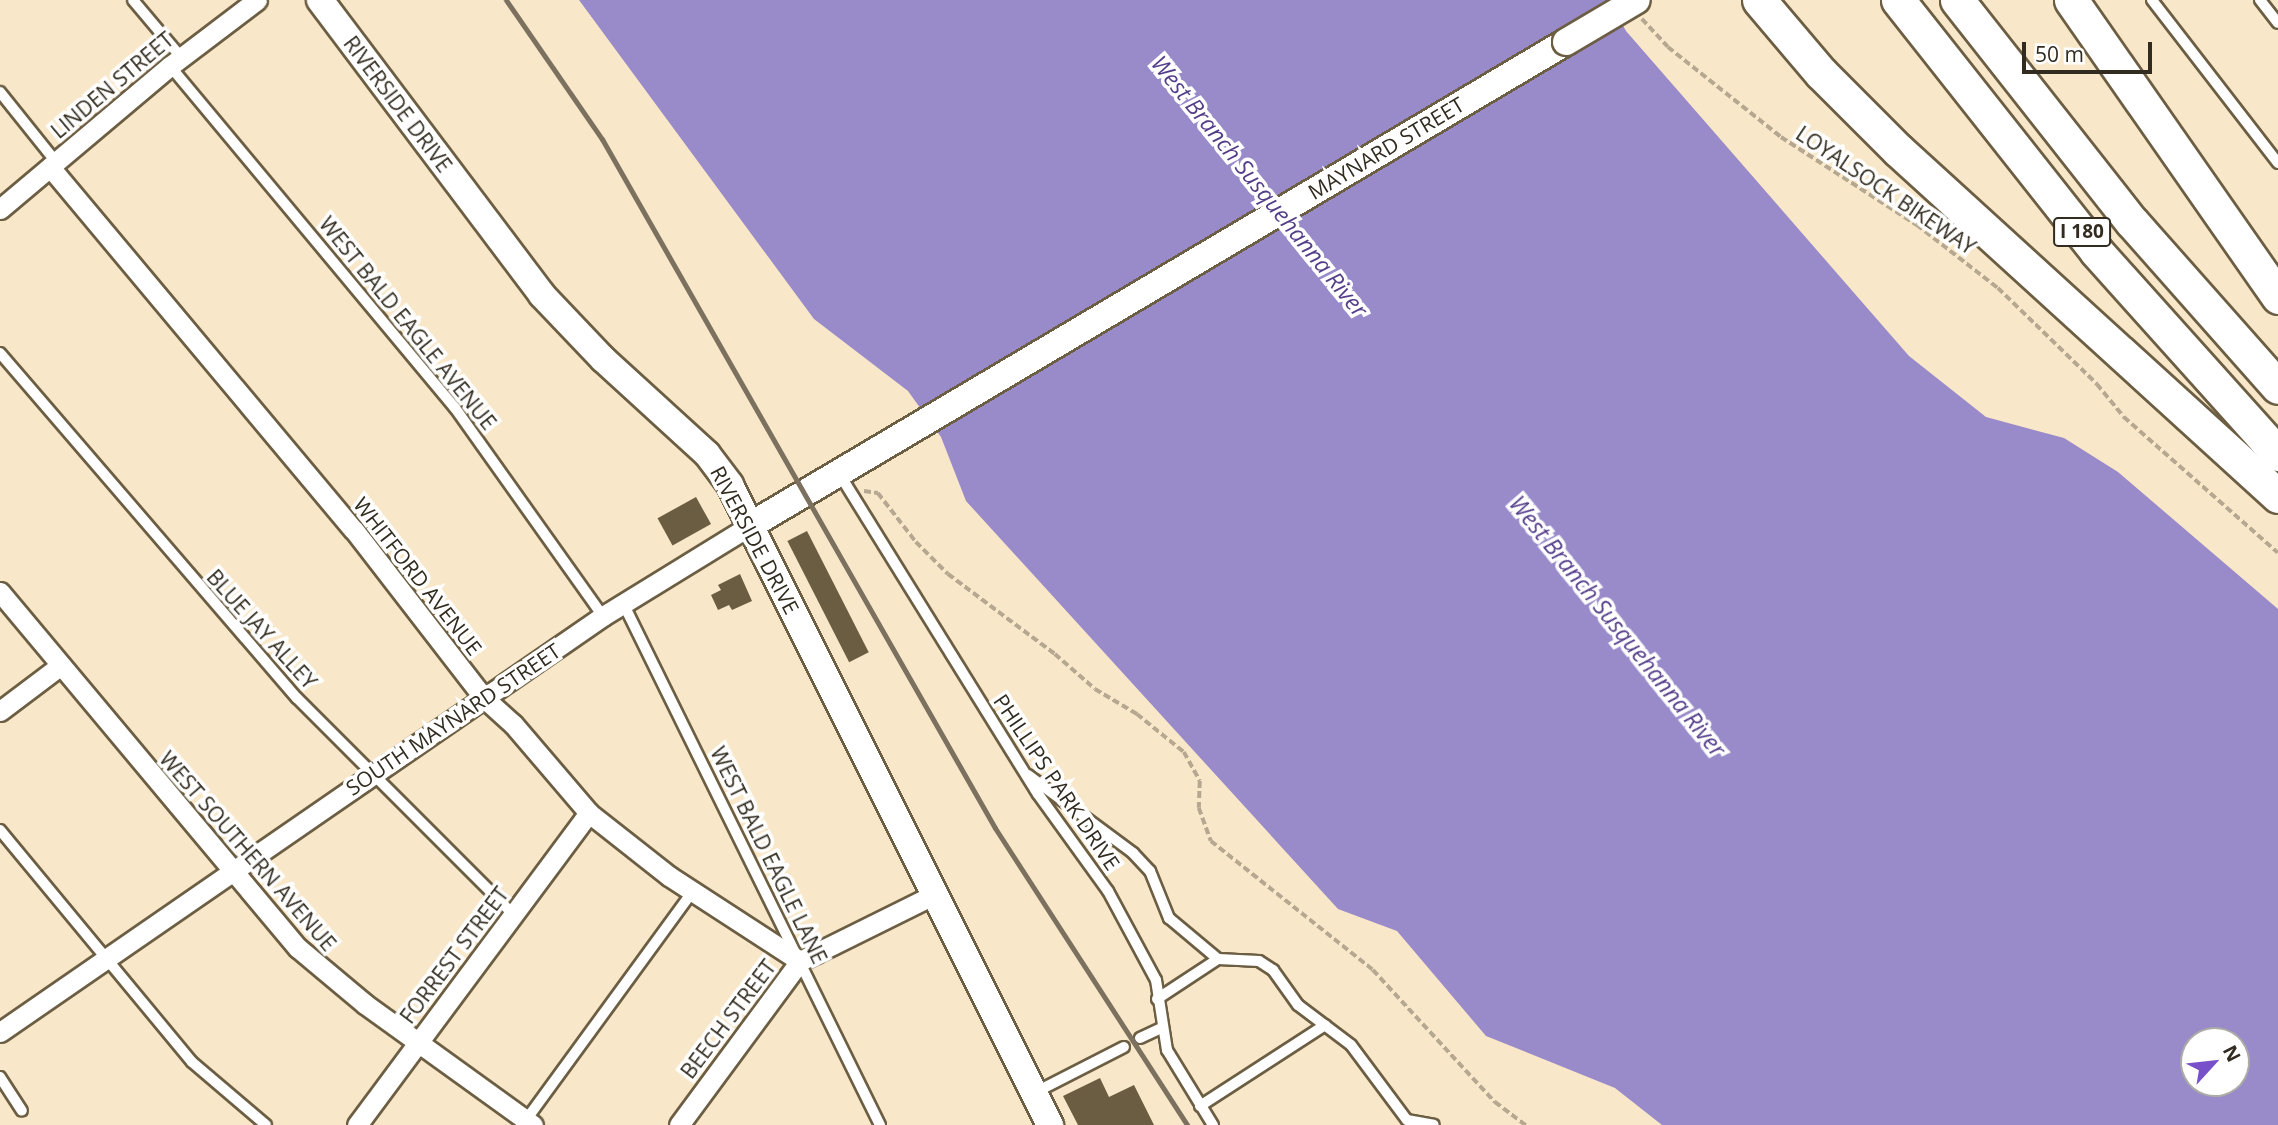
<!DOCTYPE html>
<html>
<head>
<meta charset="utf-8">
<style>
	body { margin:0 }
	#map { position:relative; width:2278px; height:1125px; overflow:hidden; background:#f8e7c9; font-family:"Open Sans",sans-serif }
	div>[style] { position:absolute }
	.water>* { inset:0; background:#998ac9 }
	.building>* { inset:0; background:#6b5d42; transform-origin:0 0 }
	.path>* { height:3.5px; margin-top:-1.75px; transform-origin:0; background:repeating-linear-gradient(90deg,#b6a890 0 7px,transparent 0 10.5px) }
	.roads { filter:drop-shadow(2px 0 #6c5e43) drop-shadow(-2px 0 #6c5e43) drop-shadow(0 2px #6c5e43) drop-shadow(0 -2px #6c5e43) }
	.service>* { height:10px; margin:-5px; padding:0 5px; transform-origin:5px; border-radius:5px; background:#fff }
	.minor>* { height:19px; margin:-9.5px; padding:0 9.5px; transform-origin:9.5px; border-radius:9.5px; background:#fff }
	.secondary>* { height:26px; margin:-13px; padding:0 13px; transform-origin:13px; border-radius:13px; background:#fff }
	.motorway>* { height:33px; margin:-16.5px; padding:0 16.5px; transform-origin:16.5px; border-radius:16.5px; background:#fff }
	.rail>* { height:5px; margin:-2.5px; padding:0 2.5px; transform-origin:2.5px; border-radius:2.5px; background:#7c715f }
	.bridges { filter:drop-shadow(2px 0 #6c5e43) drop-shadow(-2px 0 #6c5e43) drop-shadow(0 2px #6c5e43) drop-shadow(0 -2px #6c5e43) }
	.secondary-bridge>* { height:26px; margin:-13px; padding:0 13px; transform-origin:13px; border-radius:13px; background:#fff }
	span { translate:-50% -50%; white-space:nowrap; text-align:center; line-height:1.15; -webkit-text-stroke:7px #fff; paint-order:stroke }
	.shield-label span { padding:2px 5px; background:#fff; border:2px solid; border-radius:5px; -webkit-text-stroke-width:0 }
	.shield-label { font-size:19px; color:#322c20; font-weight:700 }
	.street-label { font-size:21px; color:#322c20 }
	.water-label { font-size:23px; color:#543e8a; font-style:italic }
	.north { position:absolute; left:2180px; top:1027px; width:70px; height:70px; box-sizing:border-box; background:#fff; border:2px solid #adaba6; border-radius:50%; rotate:63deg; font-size:19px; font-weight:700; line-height:28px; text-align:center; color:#322c20 }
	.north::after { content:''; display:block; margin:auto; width:24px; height:32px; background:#7851ca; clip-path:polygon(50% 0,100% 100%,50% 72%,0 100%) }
	.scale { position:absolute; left:2022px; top:42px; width:130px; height:32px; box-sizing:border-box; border:4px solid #322c20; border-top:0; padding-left:9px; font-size:21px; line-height:24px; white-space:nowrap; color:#322c20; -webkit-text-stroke:5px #fff; paint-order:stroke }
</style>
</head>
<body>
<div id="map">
	<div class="water">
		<div style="clip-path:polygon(evenodd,579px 0,1609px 0,1626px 31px,1909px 356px,1986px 417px,2064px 438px,2118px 472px,2278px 609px,2278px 1125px,1662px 1125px,1615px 1088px,1486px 1036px,1397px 931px,1338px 909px,966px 501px,941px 437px,908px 391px,814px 319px,579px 0,2194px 1041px,2236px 1041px,2236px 1083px,2194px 1083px,2194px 1041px)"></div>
	</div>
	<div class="building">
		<div style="left:696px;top:497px;width:31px;height:44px;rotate:61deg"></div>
		<div style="left:807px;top:531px;width:136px;height:22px;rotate:63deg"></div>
		<div style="clip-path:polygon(740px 574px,752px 601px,732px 610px,729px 605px,718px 610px,711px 595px,721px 590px,718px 585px)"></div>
		<div style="clip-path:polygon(1100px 1078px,1109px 1097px,1134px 1085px,1154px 1125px,1078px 1125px,1063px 1096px)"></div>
	</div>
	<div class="path">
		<div style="left:1642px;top:19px;width:38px;rotate:47deg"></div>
		<div style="left:1668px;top:47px;width:144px;rotate:38.5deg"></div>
		<div style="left:1781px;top:137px;width:162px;rotate:32.9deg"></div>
		<div style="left:1917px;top:225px;width:103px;rotate:37.9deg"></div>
		<div style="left:1998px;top:288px;width:138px;rotate:44.1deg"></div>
		<div style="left:2097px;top:384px;width:43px;rotate:50.7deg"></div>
		<div style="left:2124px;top:417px;width:205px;rotate:41.4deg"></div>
		<div style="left:864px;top:491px;width:14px;rotate:8deg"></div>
		<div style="left:878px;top:493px;width:62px;rotate:52.2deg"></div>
		<div style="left:916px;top:542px;width:45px;rotate:45deg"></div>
		<div style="left:948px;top:574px;width:134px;rotate:36.8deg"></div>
		<div style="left:1055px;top:654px;width:53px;rotate:41.2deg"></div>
		<div style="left:1095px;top:689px;width:49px;rotate:30.8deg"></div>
		<div style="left:1137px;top:714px;width:60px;rotate:39deg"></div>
		<div style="left:1184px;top:752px;width:33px;rotate:61deg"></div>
		<div style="left:1200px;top:781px;width:27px;rotate:92deg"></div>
		<div style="left:1199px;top:808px;width:35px;rotate:70deg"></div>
		<div style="left:1211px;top:841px;width:207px;rotate:38.5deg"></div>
		<div style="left:1373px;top:970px;width:180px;rotate:47.3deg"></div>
		<div style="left:1495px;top:1102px;width:39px;rotate:37deg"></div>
	</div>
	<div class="roads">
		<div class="service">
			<div style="left:133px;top:0;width:75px;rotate:49.9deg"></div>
			<div style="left:2152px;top:0;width:206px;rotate:52.3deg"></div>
			<div style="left:2260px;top:0;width:29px;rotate:52deg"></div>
			<div style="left:170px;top:66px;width:445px;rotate:50.2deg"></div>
			<div style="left:455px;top:408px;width:255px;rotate:54.6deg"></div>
			<div style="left:0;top:92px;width:90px;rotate:51.3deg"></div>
			<div style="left:0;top:353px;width:455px;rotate:49.3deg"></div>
			<div style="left:297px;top:698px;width:305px;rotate:45deg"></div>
			<div style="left:840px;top:475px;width:375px;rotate:58.2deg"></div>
			<div style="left:1038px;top:794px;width:120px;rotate:54.2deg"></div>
			<div style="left:1108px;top:891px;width:101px;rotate:61.7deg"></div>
			<div style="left:1156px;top:980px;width:71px;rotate:81.1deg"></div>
			<div style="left:1167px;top:1050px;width:88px;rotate:58.5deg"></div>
			<div style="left:623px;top:603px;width:582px;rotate:63.79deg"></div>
			<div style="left:1028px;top:775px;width:131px;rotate:36.6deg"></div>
			<div style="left:1133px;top:853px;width:25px;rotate:47deg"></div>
			<div style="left:1150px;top:871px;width:51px;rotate:68deg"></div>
			<div style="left:1169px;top:918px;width:64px;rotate:39.9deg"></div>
			<div style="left:0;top:830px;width:301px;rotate:50.4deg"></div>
			<div style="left:192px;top:1062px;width:97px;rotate:40.4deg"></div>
			<div style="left:1157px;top:999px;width:73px;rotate:-33.3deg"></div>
			<div style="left:1218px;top:959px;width:41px;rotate:2.8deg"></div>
			<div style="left:1259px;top:961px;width:17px;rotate:33deg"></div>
			<div style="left:1273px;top:970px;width:43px;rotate:54.5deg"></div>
			<div style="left:1298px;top:1005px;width:66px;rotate:37deg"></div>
			<div style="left:1351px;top:1045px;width:94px;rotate:53.3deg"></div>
			<div style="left:1140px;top:1038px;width:23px;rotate:-25deg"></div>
			<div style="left:0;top:1077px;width:40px;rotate:57.1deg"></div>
			<div style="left:1034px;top:1093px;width:101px;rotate:-27.1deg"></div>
			<div style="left:1200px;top:1106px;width:149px;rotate:-32.9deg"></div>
			<div style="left:526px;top:1120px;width:282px;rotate:-53.9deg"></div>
			<div style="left:1407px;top:1120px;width:27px;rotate:10deg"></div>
		</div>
		<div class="minor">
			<div style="left:50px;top:167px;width:473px;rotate:50.1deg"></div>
			<div style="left:354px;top:530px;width:212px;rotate:52.3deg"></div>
			<div style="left:484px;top:698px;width:39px;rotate:42deg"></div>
			<div style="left:513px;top:724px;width:117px;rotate:49.5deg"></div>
			<div style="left:589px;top:813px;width:102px;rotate:38.2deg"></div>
			<div style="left:669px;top:876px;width:156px;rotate:33deg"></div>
			<div style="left:0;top:209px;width:222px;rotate:-40.1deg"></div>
			<div style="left:170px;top:66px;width:109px;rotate:-37.2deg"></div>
			<div style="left:0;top:592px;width:464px;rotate:50.1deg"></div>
			<div style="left:298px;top:948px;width:87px;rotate:39.9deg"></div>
			<div style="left:365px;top:1004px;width:207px;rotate:35.8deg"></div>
			<div style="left:0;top:711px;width:76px;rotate:-37deg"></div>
			<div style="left:0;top:1032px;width:733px;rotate:-34.6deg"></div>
			<div style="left:603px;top:616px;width:174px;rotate:-31.6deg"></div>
			<div style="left:357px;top:1125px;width:389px;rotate:-53.4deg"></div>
			<div style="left:679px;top:1125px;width:204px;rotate:-53.6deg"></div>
			<div style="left:800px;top:961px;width:151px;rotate:-26.4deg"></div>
		</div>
		<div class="secondary">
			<div style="left:320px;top:0;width:369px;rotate:53deg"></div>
			<div style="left:542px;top:295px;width:88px;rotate:46.4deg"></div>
			<div style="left:603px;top:359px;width:141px;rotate:42.4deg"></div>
			<div style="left:707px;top:454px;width:39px;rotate:53deg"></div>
			<div style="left:730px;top:485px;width:716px;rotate:63.43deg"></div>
			<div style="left:751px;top:525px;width:947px;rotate:-30.65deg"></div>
		</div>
		<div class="motorway">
			<div style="left:1759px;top:0;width:96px;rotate:49.7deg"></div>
			<div style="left:1821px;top:73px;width:109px;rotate:45deg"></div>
			<div style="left:1898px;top:150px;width:514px;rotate:42.32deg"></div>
			<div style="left:1898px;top:0;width:320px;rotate:51.7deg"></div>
			<div style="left:2096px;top:251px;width:273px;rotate:48.1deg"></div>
			<div style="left:1957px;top:0;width:283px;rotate:51.8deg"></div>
			<div style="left:2132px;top:222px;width:220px;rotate:48.5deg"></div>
			<div style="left:2071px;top:0;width:362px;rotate:55.1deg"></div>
		</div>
	</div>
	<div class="rail">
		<div style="left:506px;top:0;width:169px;rotate:55.4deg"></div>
		<div style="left:602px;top:139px;width:793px;rotate:60.3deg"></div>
		<div style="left:995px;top:828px;width:354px;rotate:57.1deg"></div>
	</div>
	<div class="bridges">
		<div class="secondary-bridge">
			<div style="left:1566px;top:42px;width:82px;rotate:-30.6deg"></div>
		</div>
	</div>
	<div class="shield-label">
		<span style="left:2082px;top:232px">I 180</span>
	</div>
	<div class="street-label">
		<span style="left:112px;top:85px;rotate:-40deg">LINDEN STREET</span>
		<span style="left:398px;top:104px;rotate:53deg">RIVERSIDE DRIVE</span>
		<span style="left:1386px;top:148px;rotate:-31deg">MAYNARD STREET</span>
		<span style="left:1886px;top:190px;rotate:34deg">LOYALSOCK BIKEWAY</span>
		<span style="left:408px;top:323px;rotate:51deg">WEST BALD EAGLE AVENUE</span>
		<span style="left:755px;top:540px;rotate:62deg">RIVERSIDE DRIVE</span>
		<span style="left:418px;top:576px;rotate:52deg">WHITFORD AVENUE</span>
		<span style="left:262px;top:629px;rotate:48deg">BLUE JAY ALLEY</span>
		<span style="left:453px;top:719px;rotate:-34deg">SOUTH MAYNARD STREET</span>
		<span style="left:1057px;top:782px;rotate:56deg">PHILLIPS PARK DRIVE</span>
		<span style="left:248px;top:851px;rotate:49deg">WEST SOUTHERN AVENUE</span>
		<span style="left:769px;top:855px;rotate:64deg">WEST BALD EAGLE LANE</span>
		<span style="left:454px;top:955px;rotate:-53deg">FORREST STREET</span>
		<span style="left:728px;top:1019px;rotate:-53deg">BEECH STREET</span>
	</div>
	<div class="water-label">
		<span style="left:1260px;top:186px;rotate:51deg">West Branch Susquehanna River</span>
		<span style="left:1618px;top:626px;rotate:51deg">West Branch Susquehanna River</span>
	</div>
	<div class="north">N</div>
	<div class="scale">50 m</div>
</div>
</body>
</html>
